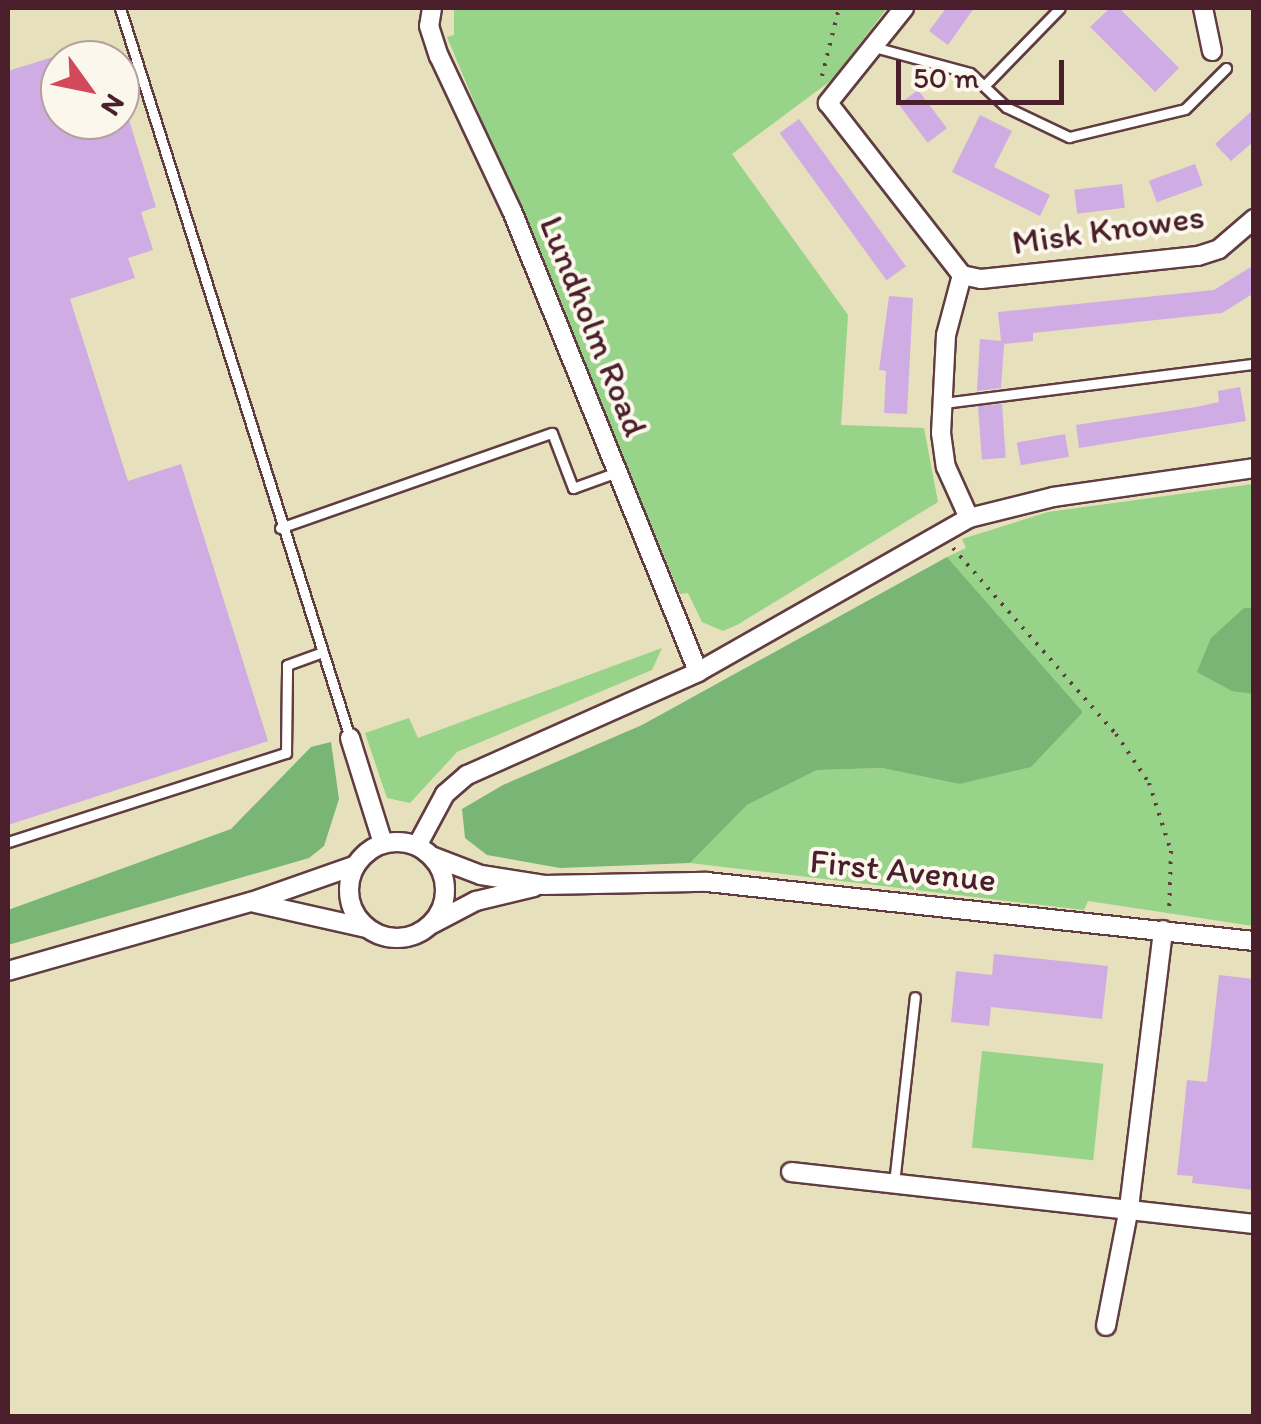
<!DOCTYPE html>
<html>
<head>
<meta charset="utf-8">
<style>
	body { margin:0 }
	#map { position:relative; width:1261px; height:1424px; overflow:hidden; background:#e6e0bc; font-family:Itim,sans-serif }
	div>[style] { position:absolute }
	.green>* { inset:0; background:#97d388; transform-origin:0 0 }
	.forest>* { inset:0; background:#79b574 }
	.building>* { inset:0; background:#d0ace4; transform-origin:0 0 }
	.path>* { height:4px; margin-top:-2px; transform-origin:0; background:repeating-linear-gradient(90deg,#613c41 0 2.5px,transparent 0 10.5px) }
	.roads { filter:drop-shadow(2px 0 #613c41) drop-shadow(-2px 0 #613c41) drop-shadow(0 2px #613c41) drop-shadow(0 -2px #613c41) }
	.lane>* { height:9px; margin:-4.5px; padding:0 4.5px; transform-origin:4.5px; border-radius:4.5px; background:#fff }
	.street>* { height:18px; margin:-9px; padding:0 9px; transform-origin:9px; border-radius:9px; background:#fff }
	.street>.ring { margin:-9px; padding:0; box-sizing:content-box; background:none; border:18px solid #fff; border-radius:50% }
	span { translate:-50% -50%; white-space:nowrap; text-align:center; line-height:1.15; -webkit-text-stroke:8px #fbf7ec; paint-order:stroke }
	.street-label { font-size:35px; color:#4a1f2b }
	.frame { position:absolute; inset:0; border:10px solid #4a1f2b; pointer-events:none }
	.north { position:absolute; left:40px; top:40px; width:100px; height:100px; box-sizing:border-box; background:#fbf7ec; border:2px solid #b4a19f; border-radius:50%; rotate:123deg; font-size:28px; font-weight:700; line-height:40px; text-align:center; color:#4a1f2b }
	.north::after { content:''; display:block; margin:auto; width:35px; height:45px; background:#d1495b; clip-path:polygon(50% 0,100% 100%,50% 72%,0 100%) }
	.scale { position:absolute; left:896px; top:60px; width:168px; height:45px; box-sizing:border-box; border:5px solid #4a1f2b; border-top:0; padding-left:12px; font-size:30px; line-height:35px; white-space:nowrap; color:#4a1f2b; -webkit-text-stroke:8px #fbf7ec; paint-order:stroke }
</style>
</head>
<body>
<div id="map">
	<div class="green">
		<div style="clip-path:polygon(454px 8px,887px 8px,833px 79px,732px 154px,848px 315px,841px 425px,924px 428px,938px 502px,737px 625px,723px 631px,702px 622px,688px 593px,680px 594px,447px 37px,454px 35px)"></div>
		<div style="clip-path:polygon(1253px 484px,1253px 926px,1088px 901px,1084px 910px,690px 863px,747px 805px,817px 770px,882px 768px,959px 784px,1083px 712px,947px 557px,966px 548px,962px 539px,1048px 512px)"></div>
		<div style="clip-path:polygon(662px 648px,652px 670px,457px 752px,410px 803px,387px 798px,365px 733px,409px 718px,418px 738px)"></div>
		<div style="left:982px;top:1051px;width:122px;height:97px;rotate:6deg"></div>
	</div>
	<div class="forest">
		<div style="clip-path:polygon(947px 557px,1083px 712px,1031px 767px,959px 784px,882px 768px,817px 770px,747px 805px,690px 863px,560px 868px,487px 855px,465px 838px,462px 809px,503px 785px,642px 725px)"></div>
		<div style="clip-path:polygon(1244px 608px,1253px 608px,1253px 694px,1232px 691px,1197px 672px,1211px 638px)"></div>
		<div style="clip-path:polygon(331px 742px,339px 799px,324px 846px,309px 858px,8px 945px,8px 910px,231px 829px,311px 747px)"></div>
	</div>
	<div class="building">
		<div style="clip-path:polygon(946px 8px,974px 8px,948px 45px,929px 31px)"></div>
		<div style="clip-path:polygon(1110px 8px,1119px 8px,1179px 68px,1155px 92px,1090px 27px)"></div>
		<div style="clip-path:polygon(104px 41px,110px 60px,60px 60px,60px 120px,129px 120px,156px 207px,141px 212px,153px 250px,128px 258px,135px 278px,70px 299px,128px 481px,181px 464px,268px 741px,8px 825px,8px 71px)"></div>
		<div style="left:918px;top:90px;width:48px;height:24px;rotate:53deg"></div>
		<div style="clip-path:polygon(1254px 109px,1254px 141px,1231px 161px,1215px 144px)"></div>
		<div style="clip-path:polygon(980px 115px,1012px 131px,994px 167px,1050px 195px,1040px 216px,952px 172px)"></div>
		<div style="left:799px;top:119px;width:182px;height:24px;rotate:54deg"></div>
		<div style="left:1195px;top:164px;width:23px;height:49px;rotate:70deg"></div>
		<div style="left:1122px;top:184px;width:24px;height:48px;rotate:83deg"></div>
		<div style="clip-path:polygon(1254px 265px,1254px 293px,1222px 313px,1033px 333px,1033px 341px,1004px 344px,1001px 388px,977px 391px,980px 339px,1001px 341px,998px 312px,1214px 290px)"></div>
		<div style="clip-path:polygon(889px 296px,913px 298px,907px 414px,884px 413px,886px 371px,879px 370px)"></div>
		<div style="clip-path:polygon(1240px 387px,1246px 421px,1079px 448px,1076px 425px,1196px 407px,1219px 402px,1218px 391px)"></div>
		<div style="left:1002px;top:404px;width:54px;height:24px;rotate:86deg"></div>
		<div style="left:1065px;top:434px;width:23px;height:49px;rotate:80deg"></div>
		<div style="clip-path:polygon(994px 954px,1108px 966px,1102px 1019px,991px 1007px,989px 1026px,951px 1022px,956px 971px,992px 975px)"></div>
		<div style="clip-path:polygon(1219px 975px,1254px 979px,1254px 1190px,1192px 1183px,1193px 1176px,1177px 1175px,1187px 1080px,1207px 1082px)"></div>
	</div>
	<div class="path">
		<div style="left:822px;top:76px;width:70px;rotate:-76deg"></div>
		<div style="left:953px;top:548px;width:247px;rotate:48.8deg"></div>
		<div style="left:1116px;top:734px;width:59px;rotate:56deg"></div>
		<div style="left:1149px;top:783px;width:71px;rotate:72.1deg"></div>
		<div style="left:1171px;top:851px;width:62px;rotate:91.8deg"></div>
	</div>
	<div class="roads">
		<div class="lane">
			<div style="left:120px;top:8px;width:765px;rotate:72.51deg"></div>
			<div style="left:874px;top:47px;width:99px;rotate:15.2deg"></div>
			<div style="left:970px;top:73px;width:50px;rotate:43.4deg"></div>
			<div style="left:1006px;top:107px;width:70px;rotate:25.5deg"></div>
			<div style="left:1069px;top:137px;width:119px;rotate:-13.6deg"></div>
			<div style="left:1185px;top:109px;width:58px;rotate:-45deg"></div>
			<div style="left:985px;top:85px;width:107px;rotate:-45.8deg"></div>
			<div style="left:944px;top:403px;width:312px;rotate:-7.2deg"></div>
			<div style="left:280px;top:528px;width:288px;rotate:-19.3deg"></div>
			<div style="left:552px;top:433px;width:59px;rotate:69.1deg"></div>
			<div style="left:573px;top:488px;width:47px;rotate:-20deg"></div>
			<div style="left:8px;top:842px;width:292px;rotate:-17.8deg"></div>
			<div style="left:286px;top:753px;width:88px;rotate:-89.3deg"></div>
			<div style="left:287px;top:665px;width:38px;rotate:-20deg"></div>
			<div style="left:894px;top:1183px;width:187px;rotate:-83.6deg"></div>
		</div>
		<div class="street">
			<div style="left:432px;top:8px;width:18px;rotate:99deg"></div>
			<div style="left:429px;top:26px;width:32px;rotate:72deg"></div>
			<div style="left:439px;top:56px;width:171px;rotate:64.8deg"></div>
			<div style="left:512px;top:211px;width:497px;rotate:68deg"></div>
			<div style="left:904px;top:8px;width:122px;rotate:128.7deg"></div>
			<div style="left:828px;top:103px;width:218px;rotate:52.1deg"></div>
			<div style="left:962px;top:275px;width:19px;rotate:12deg"></div>
			<div style="left:981px;top:279px;width:218px;rotate:-6.1deg"></div>
			<div style="left:1198px;top:256px;width:22px;rotate:-18deg"></div>
			<div style="left:1219px;top:249px;width:46px;rotate:-40.6deg"></div>
			<div style="left:1203px;top:8px;width:44px;rotate:78.2deg"></div>
			<div style="left:962px;top:275px;width:62px;rotate:104.9deg"></div>
			<div style="left:946px;top:335px;width:98px;rotate:92.9deg"></div>
			<div style="left:941px;top:433px;width:34px;rotate:82deg"></div>
			<div style="left:946px;top:467px;width:56px;rotate:65.7deg"></div>
			<div style="left:350px;top:738px;width:110px;rotate:72.6deg"></div>
			<div class="ring" style="left:349px;top:842px;width:78px;height:78px"></div>
			<div style="left:417px;top:846px;width:59px;rotate:-61.7deg"></div>
			<div style="left:445px;top:794px;width:29px;rotate:-41deg"></div>
			<div style="left:467px;top:775px;width:253px;rotate:-24deg"></div>
			<div style="left:698px;top:672px;width:312px;rotate:-29.6deg"></div>
			<div style="left:969px;top:518px;width:87px;rotate:-14deg"></div>
			<div style="left:1053px;top:497px;width:203px;rotate:-8.2deg"></div>
			<div style="left:431px;top:856px;width:53px;rotate:20.8deg"></div>
			<div style="left:481px;top:875px;width:64px;rotate:9deg"></div>
			<div style="left:544px;top:885px;width:163px;rotate:-1.1deg"></div>
			<div style="left:707px;top:882px;width:550px;rotate:6.16deg"></div>
			<div style="left:255px;top:903px;width:114px;rotate:12.7deg"></div>
			<div style="left:432px;top:924px;width:50px;rotate:-27.6deg"></div>
			<div style="left:476px;top:901px;width:60px;rotate:-13.6deg"></div>
			<div style="left:8px;top:971px;width:253px;rotate:-15.9deg"></div>
			<div style="left:251px;top:902px;width:111px;rotate:-19.4deg"></div>
			<div style="left:791px;top:1172px;width:466px;rotate:6.4deg"></div>
			<div style="left:1106px;top:1326px;width:120px;rotate:-79deg"></div>
			<div style="left:1129px;top:1208px;width:280px;rotate:-83deg"></div>
		</div>
	</div>
	<div class="street-label">
		<span style="left:1108px;top:229px;rotate:-8deg">Misk Knowes</span>
		<span style="left:594px;top:326px;rotate:68deg">Lundholm Road</span>
		<span style="left:903px;top:870px;rotate:6deg">First Avenue</span>
	</div>
	<div class="frame"></div>
	<div class="north">N</div>
	<div class="scale">50 m</div>
</div>
</body>
</html>
